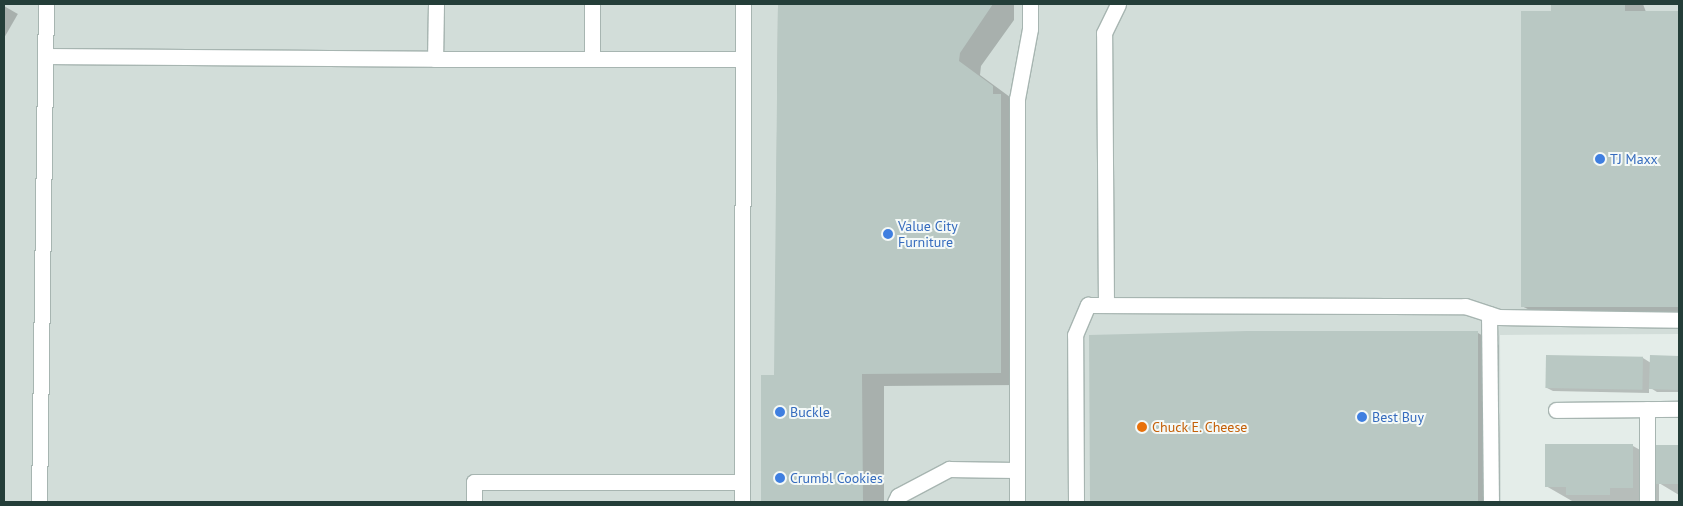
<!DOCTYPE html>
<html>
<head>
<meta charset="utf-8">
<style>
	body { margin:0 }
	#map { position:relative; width:1683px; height:506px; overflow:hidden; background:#e4ede9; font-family:"PT Sans",sans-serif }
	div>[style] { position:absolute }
	.built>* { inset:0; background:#d2ddd9 }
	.shadow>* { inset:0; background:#0003; transform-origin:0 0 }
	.building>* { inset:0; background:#b9c8c3; transform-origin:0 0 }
	.roads { filter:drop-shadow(1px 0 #a7b5b1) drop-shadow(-1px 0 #a7b5b1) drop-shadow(0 1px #a7b5b1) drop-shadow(0 -1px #a7b5b1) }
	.minor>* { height:15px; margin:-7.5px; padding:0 7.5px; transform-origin:7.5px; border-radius:7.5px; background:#fff }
	.dots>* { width:14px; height:14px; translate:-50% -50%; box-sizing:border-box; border:2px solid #f4f9f7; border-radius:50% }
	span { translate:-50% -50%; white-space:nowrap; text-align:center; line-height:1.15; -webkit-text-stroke:4px #f4f9f7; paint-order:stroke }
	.shop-label { font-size:14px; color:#366cbe }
	.left { translate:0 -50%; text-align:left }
	.food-label { font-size:14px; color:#c56008 }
	.frame { position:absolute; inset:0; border:5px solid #243e39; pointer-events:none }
</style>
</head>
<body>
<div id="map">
	<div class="built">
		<div style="clip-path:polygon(4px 4px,1679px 4px,1679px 334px,1500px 335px,1501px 502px,4px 502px)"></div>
	</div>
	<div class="shadow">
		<div style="clip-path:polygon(778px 4px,1014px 4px,1014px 20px,981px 66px,980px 75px,1014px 100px,1022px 385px,884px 386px,884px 502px,763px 502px,762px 376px,775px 376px)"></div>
		<div style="clip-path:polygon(1552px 4px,1643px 4px,1646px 12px,1679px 12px,1679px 318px,1544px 318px,1522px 306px)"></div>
		<div style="left:4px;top:6px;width:16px;height:496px;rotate:30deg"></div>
		<div style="clip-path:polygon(1478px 333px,1499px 345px,1499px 502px,1091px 502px,1090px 336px)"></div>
		<div style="clip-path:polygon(1547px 356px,1643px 358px,1651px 363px,1651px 357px,1679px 357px,1679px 392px,1657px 392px,1649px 387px,1649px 393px,1553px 391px,1547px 388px)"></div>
		<div style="clip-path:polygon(1633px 446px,1658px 460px,1657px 447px,1679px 446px,1679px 495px,1659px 483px,1659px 502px,1582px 502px,1572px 501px,1546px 486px)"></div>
	</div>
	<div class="building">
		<div style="clip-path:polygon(778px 4px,993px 4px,960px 53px,959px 61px,993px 86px,993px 94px,1001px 94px,1001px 373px,862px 374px,863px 502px,761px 502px,761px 375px,774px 375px)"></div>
		<div style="clip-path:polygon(1551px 4px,1625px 4px,1625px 11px,1679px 11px,1679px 307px,1521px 307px,1521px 11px,1551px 11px)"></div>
		<div style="clip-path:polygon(1247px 331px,1478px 331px,1478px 502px,1090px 502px,1089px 335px)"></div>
		<div style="left:1546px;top:355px;width:97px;height:33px;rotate:1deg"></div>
		<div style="left:1650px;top:355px;width:29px;height:34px;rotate:2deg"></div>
		<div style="clip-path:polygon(1545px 444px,1633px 444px,1633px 488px,1610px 488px,1610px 495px,1566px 495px,1566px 487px,1545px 487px)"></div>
		<div style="left:1656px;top:445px;width:23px;height:39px"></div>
	</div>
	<div class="roads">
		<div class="minor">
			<div style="left:436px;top:4px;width:55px;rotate:91deg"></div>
			<div style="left:435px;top:59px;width:308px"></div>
			<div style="left:592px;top:4px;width:55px;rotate:90deg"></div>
			<div style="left:45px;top:56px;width:390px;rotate:0.4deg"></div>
			<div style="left:1106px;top:305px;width:272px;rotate:-90.4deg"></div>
			<div style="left:1104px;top:33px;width:32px;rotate:-64deg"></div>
			<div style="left:1489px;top:314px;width:188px;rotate:89.4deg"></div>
			<div style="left:1647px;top:409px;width:93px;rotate:90deg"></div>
			<div style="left:1556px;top:410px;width:123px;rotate:-0.5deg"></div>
			<div style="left:39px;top:502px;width:498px;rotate:-89.2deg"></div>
			<div style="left:474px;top:502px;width:20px;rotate:-90deg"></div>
			<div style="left:474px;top:482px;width:268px"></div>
			<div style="left:742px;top:502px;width:498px;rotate:-89.9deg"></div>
			<div style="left:895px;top:502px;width:7px;rotate:-63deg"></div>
			<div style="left:898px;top:496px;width:58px;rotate:-27.9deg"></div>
			<div style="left:949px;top:469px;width:68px;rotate:0.8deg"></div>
			<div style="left:1017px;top:502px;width:403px;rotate:-90deg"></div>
			<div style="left:1017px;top:99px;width:71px;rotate:-79.5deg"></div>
			<div style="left:1030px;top:29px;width:25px;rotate:-90deg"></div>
			<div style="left:1076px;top:502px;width:167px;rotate:-90.3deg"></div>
			<div style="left:1075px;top:335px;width:33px;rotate:-67deg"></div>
			<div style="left:1088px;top:305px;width:377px;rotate:0.2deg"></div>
			<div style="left:1465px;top:306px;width:35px;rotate:18deg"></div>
			<div style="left:1498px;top:317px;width:181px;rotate:0.9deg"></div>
		</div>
	</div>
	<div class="dots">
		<div style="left:1600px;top:159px;background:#3f7fe0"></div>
		<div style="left:888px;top:234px;background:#3f7fe0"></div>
		<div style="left:780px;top:412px;background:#3f7fe0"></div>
		<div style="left:1362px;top:417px;background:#3f7fe0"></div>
		<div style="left:1142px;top:427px;background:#e8710a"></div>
		<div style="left:780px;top:478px;background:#3f7fe0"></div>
	</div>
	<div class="shop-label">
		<span class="left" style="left:1610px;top:159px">TJ Maxx</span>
		<span class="left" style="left:898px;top:234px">Value City<br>Furniture</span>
		<span class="left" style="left:790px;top:412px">Buckle</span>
		<span class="left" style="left:1372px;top:417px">Best Buy</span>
		<span class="left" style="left:790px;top:478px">Crumbl Cookies</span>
	</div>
	<div class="food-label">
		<span class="left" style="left:1152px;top:427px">Chuck E. Cheese</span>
	</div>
	<div class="frame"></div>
</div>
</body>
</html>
